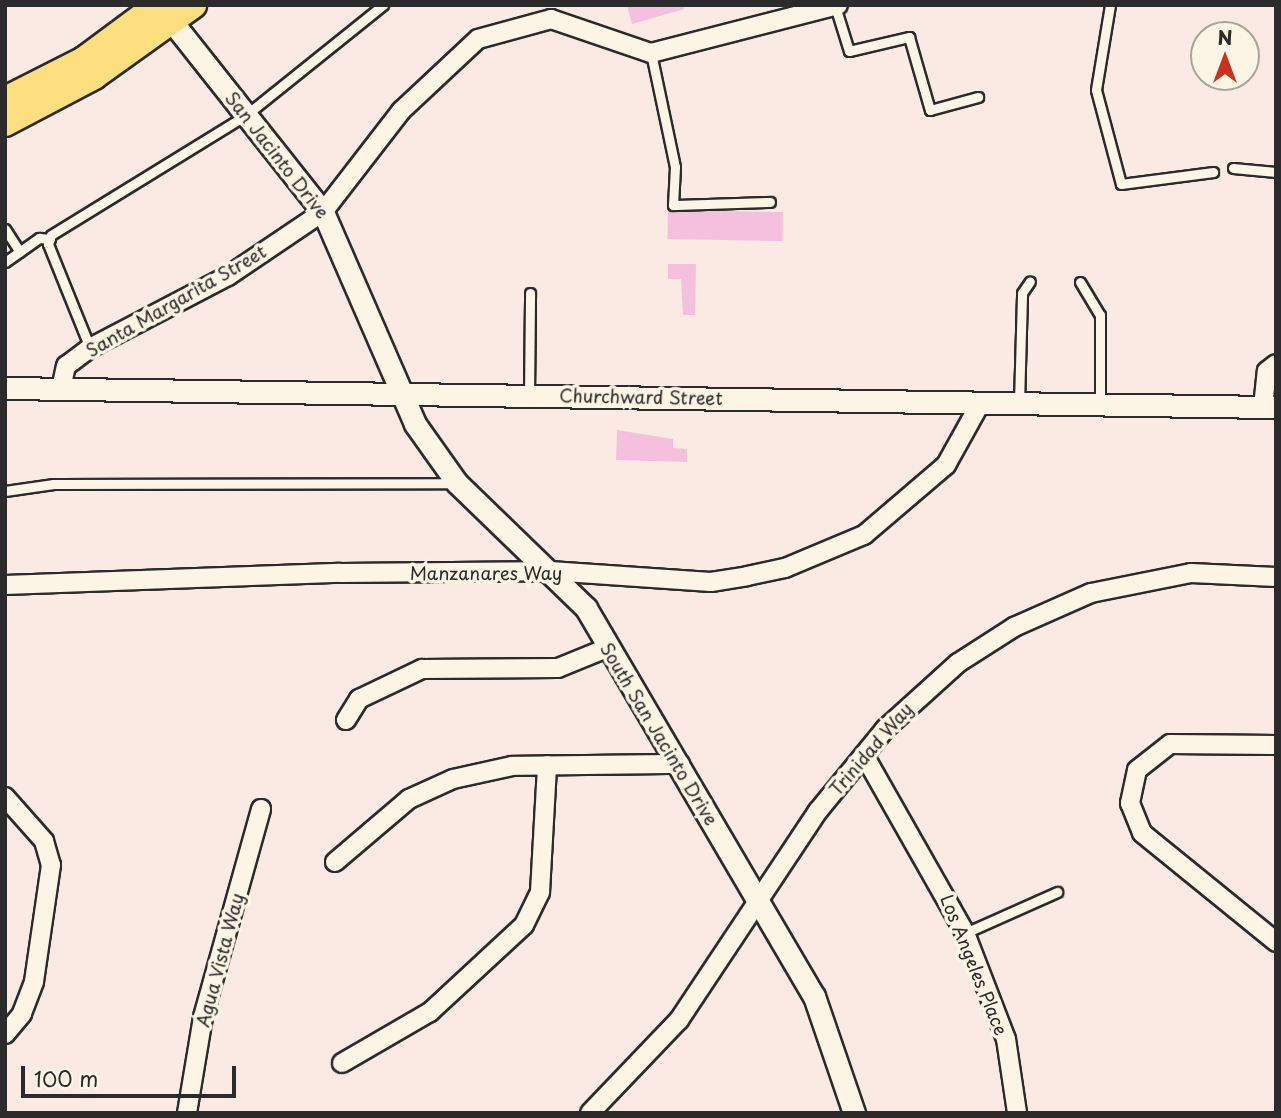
<!DOCTYPE html>
<html>
<head>
<meta charset="utf-8">
<style>
	body { margin:0 }
	#map { position:relative; width:1281px; height:1118px; overflow:hidden; background:#faeae3; font-family:"Playpen Sans",sans-serif }
	div>[style] { position:absolute }
	.building>* { inset:0; background:#f4c0dd; transform-origin:0 0 }
	.roads { filter:drop-shadow(2px 0 #2b2b2b) drop-shadow(-2px 0 #2b2b2b) drop-shadow(0 2px #2b2b2b) drop-shadow(0 -2px #2b2b2b) }
	.service>* { height:9px; margin:-4.5px; padding:0 4.5px; transform-origin:4.5px; border-radius:4.5px; background:#fcf5e5 }
	.minor>* { height:18px; margin:-9px; padding:0 9px; transform-origin:9px; border-radius:9px; background:#fcf5e5 }
	.tertiary>* { height:21px; margin:-10.5px; padding:0 10.5px; transform-origin:10.5px; border-radius:10.5px; background:#fcf5e5 }
	.primary>* { height:26px; margin:-13px; padding:0 13px; transform-origin:13px; border-radius:13px; background:#fddf80 }
	span { translate:-50% -50%; white-space:nowrap; text-align:center; line-height:1.15; -webkit-text-stroke:7px #fcf5e5; paint-order:stroke }
	.street-label { font-size:18px; color:#2b2b2b }
	.frame { position:absolute; inset:0; border:7px solid #2b2b2b; pointer-events:none }
	.north { position:absolute; left:1190px; top:21px; width:70px; height:70px; box-sizing:border-box; background:#fcf5e5; border:2px solid #a8a49b; border-radius:50%; rotate:0deg; font-size:19px; font-weight:700; line-height:28px; text-align:center; color:#2b2b2b }
	.north::after { content:''; display:block; margin:auto; width:24px; height:32px; background:#c8321e; clip-path:polygon(50% 0,100% 100%,50% 72%,0 100%) }
	.scale { position:absolute; left:21px; top:1066px; width:215px; height:32px; box-sizing:border-box; border:4px solid #2b2b2b; border-top:0; padding-left:9px; font-size:21px; line-height:24px; white-space:nowrap; color:#2b2b2b; -webkit-text-stroke:5px #fcf5e5; paint-order:stroke }
</style>
</head>
<body>
<div id="map">
	<div class="building">
		<div style="clip-path:polygon(627px 5px,683px 5px,684px 9px,632px 24px)"></div>
		<div style="left:668px;top:210px;width:115px;height:29px;rotate:1deg"></div>
		<div style="clip-path:polygon(668px 264px,696px 264px,695px 315px,683px 315px,681px 279px,668px 279px)"></div>
		<div style="clip-path:polygon(617px 430px,673px 439px,673px 448px,687px 449px,687px 462px,616px 460px)"></div>
	</div>
	<div class="roads">
		<div class="service">
			<div style="left:1110px;top:5px;width:86px;rotate:99.4deg"></div>
			<div style="left:1096px;top:90px;width:97px;rotate:75.1deg"></div>
			<div style="left:1121px;top:184px;width:93px;rotate:-7.4deg"></div>
			<div style="left:835px;top:6px;width:47px;rotate:72.7deg"></div>
			<div style="left:849px;top:51px;width:62px;rotate:-13.1deg"></div>
			<div style="left:909px;top:37px;width:76px;rotate:74deg"></div>
			<div style="left:930px;top:110px;width:50px;rotate:-15.2deg"></div>
			<div style="left:651px;top:53px;width:116px;rotate:78.1deg"></div>
			<div style="left:675px;top:167px;width:38px;rotate:93deg"></div>
			<div style="left:673px;top:205px;width:97px;rotate:-1.8deg"></div>
			<div style="left:1233px;top:168px;width:43px;rotate:5.3deg"></div>
			<div style="left:5px;top:229px;width:27px;rotate:57deg"></div>
			<div style="left:5px;top:262px;width:42px;rotate:-35.2deg"></div>
			<div style="left:39px;top:238px;width:11px;rotate:5deg"></div>
			<div style="left:1080px;top:282px;width:39px;rotate:59deg"></div>
			<div style="left:1100px;top:315px;width:89px;rotate:90deg"></div>
			<div style="left:90px;top:348px;width:112px;rotate:-112deg"></div>
			<div style="left:48px;top:244px;width:9px;rotate:-72deg"></div>
			<div style="left:51px;top:235px;width:229px;rotate:-31.6deg"></div>
			<div style="left:246px;top:115px;width:176px;rotate:-38.8deg"></div>
			<div style="left:529px;top:396px;width:103px;rotate:-89.4deg"></div>
			<div style="left:1019px;top:403px;width:110px;rotate:-88.4deg"></div>
			<div style="left:1022px;top:293px;width:14px;rotate:-56deg"></div>
			<div style="left:5px;top:491px;width:49px;rotate:-8.3deg"></div>
			<div style="left:53px;top:484px;width:402px;rotate:-0.1deg"></div>
			<div style="left:965px;top:933px;width:101px;rotate:-24deg"></div>
		</div>
		<div class="minor">
			<div style="left:61px;top:389px;width:24px;rotate:-78deg"></div>
			<div style="left:66px;top:366px;width:30px;rotate:-37deg"></div>
			<div style="left:90px;top:348px;width:156px;rotate:-27.6deg"></div>
			<div style="left:228px;top:276px;width:115px;rotate:-34deg"></div>
			<div style="left:323px;top:212px;width:128px;rotate:-52.3deg"></div>
			<div style="left:401px;top:111px;width:105px;rotate:-43.1deg"></div>
			<div style="left:478px;top:39px;width:76px;rotate:-15.3deg"></div>
			<div style="left:551px;top:19px;width:106px;rotate:18.8deg"></div>
			<div style="left:651px;top:53px;width:193px;rotate:-14.4deg"></div>
			<div style="left:1263px;top:407px;width:36px;rotate:-84deg"></div>
			<div style="left:1267px;top:371px;width:11px;rotate:-38deg"></div>
			<div style="left:5px;top:585px;width:335px;rotate:-2.1deg"></div>
			<div style="left:340px;top:573px;width:210px;rotate:-0.5deg"></div>
			<div style="left:550px;top:571px;width:161px;rotate:3.9deg"></div>
			<div style="left:711px;top:582px;width:36px;rotate:-9deg"></div>
			<div style="left:747px;top:576px;width:39px;rotate:-12deg"></div>
			<div style="left:785px;top:568px;width:86px;rotate:-22.7deg"></div>
			<div style="left:864px;top:535px;width:108px;rotate:-40.5deg"></div>
			<div style="left:946px;top:465px;width:70px;rotate:-60.9deg"></div>
			<div style="left:346px;top:720px;width:25px;rotate:-58deg"></div>
			<div style="left:359px;top:699px;width:70px;rotate:-25.5deg"></div>
			<div style="left:422px;top:669px;width:136px;rotate:-0.4deg"></div>
			<div style="left:558px;top:668px;width:53px;rotate:-22.2deg"></div>
			<div style="left:1276px;top:745px;width:106px;rotate:-179.5deg"></div>
			<div style="left:1170px;top:744px;width:42px;rotate:141.8deg"></div>
			<div style="left:1137px;top:770px;width:34px;rotate:102deg"></div>
			<div style="left:1130px;top:803px;width:32px;rotate:68deg"></div>
			<div style="left:1142px;top:833px;width:173px;rotate:39.1deg"></div>
			<div style="left:864px;top:755px;width:205px;rotate:60.4deg"></div>
			<div style="left:965px;top:933px;width:114px;rotate:68.9deg"></div>
			<div style="left:1006px;top:1039px;width:75px;rotate:81.5deg"></div>
			<div style="left:5px;top:797px;width:59px;rotate:48.4deg"></div>
			<div style="left:44px;top:841px;width:25px;rotate:74deg"></div>
			<div style="left:51px;top:865px;width:118px;rotate:98.3deg"></div>
			<div style="left:34px;top:982px;width:34px;rotate:111deg"></div>
			<div style="left:22px;top:1014px;width:26px;rotate:130deg"></div>
			<div style="left:335px;top:862px;width:97px;rotate:-40.4deg"></div>
			<div style="left:409px;top:799px;width:48px;rotate:-24.4deg"></div>
			<div style="left:453px;top:779px;width:60px;rotate:-12.4deg"></div>
			<div style="left:512px;top:766px;width:168px;rotate:-0.7deg"></div>
			<div style="left:342px;top:1063px;width:102px;rotate:-30.1deg"></div>
			<div style="left:430px;top:1012px;width:128px;rotate:-42.8deg"></div>
			<div style="left:524px;top:925px;width:37px;rotate:-64deg"></div>
			<div style="left:540px;top:892px;width:127px;rotate:-86.8deg"></div>
			<div style="left:187px;top:1113px;width:97px;rotate:-80.5deg"></div>
			<div style="left:203px;top:1017px;width:216px;rotate:-74.4deg"></div>
			<div style="left:590px;top:1113px;width:129px;rotate:-46.3deg"></div>
			<div style="left:679px;top:1020px;width:251px;rotate:-56.4deg"></div>
			<div style="left:818px;top:811px;width:106px;rotate:-50.7deg"></div>
			<div style="left:885px;top:729px;width:98px;rotate:-42.1deg"></div>
			<div style="left:958px;top:663px;width:67px;rotate:-32.7deg"></div>
			<div style="left:1014px;top:627px;width:84px;rotate:-23.8deg"></div>
			<div style="left:1091px;top:593px;width:102px;rotate:-11.3deg"></div>
			<div style="left:1191px;top:573px;width:85px;rotate:2.7deg"></div>
		</div>
		<div class="tertiary">
			<div style="left:162px;top:9px;width:259px;rotate:51.6deg"></div>
			<div style="left:323px;top:212px;width:231px;rotate:66.5deg"></div>
			<div style="left:415px;top:424px;width:72px;rotate:54.6deg"></div>
			<div style="left:457px;top:483px;width:180px;rotate:44.1deg"></div>
			<div style="left:586px;top:608px;width:450px;rotate:59.6deg"></div>
			<div style="left:814px;top:996px;width:124px;rotate:71.1deg"></div>
			<div style="left:5px;top:388px;width:1271px;rotate:0.86deg"></div>
		</div>
		<div class="primary">
			<div style="left:5px;top:100px;width:89px;rotate:-26.9deg"></div>
			<div style="left:84px;top:60px;width:92px;rotate:-36.6deg"></div>
			<div style="left:5px;top:123px;width:101px;rotate:-27.8deg"></div>
			<div style="left:94px;top:76px;width:122px;rotate:-35.6deg"></div>
		</div>
	</div>
	<div class="street-label">
		<span style="left:277px;top:155px;rotate:52deg">San Jacinto Drive</span>
		<span style="left:176px;top:301px;rotate:-30deg">Santa Margarita Street</span>
		<span style="left:641px;top:397px;rotate:1deg">Churchward Street</span>
		<span style="left:486px;top:573px">Manzanares Way</span>
		<span style="left:659px;top:734px;rotate:59deg">South San Jacinto Drive</span>
		<span style="left:871px;top:749px;rotate:-49deg">Trinidad Way</span>
		<span style="left:220px;top:960px;rotate:-75deg">Agua Vista Way</span>
		<span style="left:974px;top:965px;rotate:68deg">Los Angeles Place</span>
	</div>
	<div class="frame"></div>
	<div class="north">N</div>
	<div class="scale">100 m</div>
</div>
</body>
</html>
